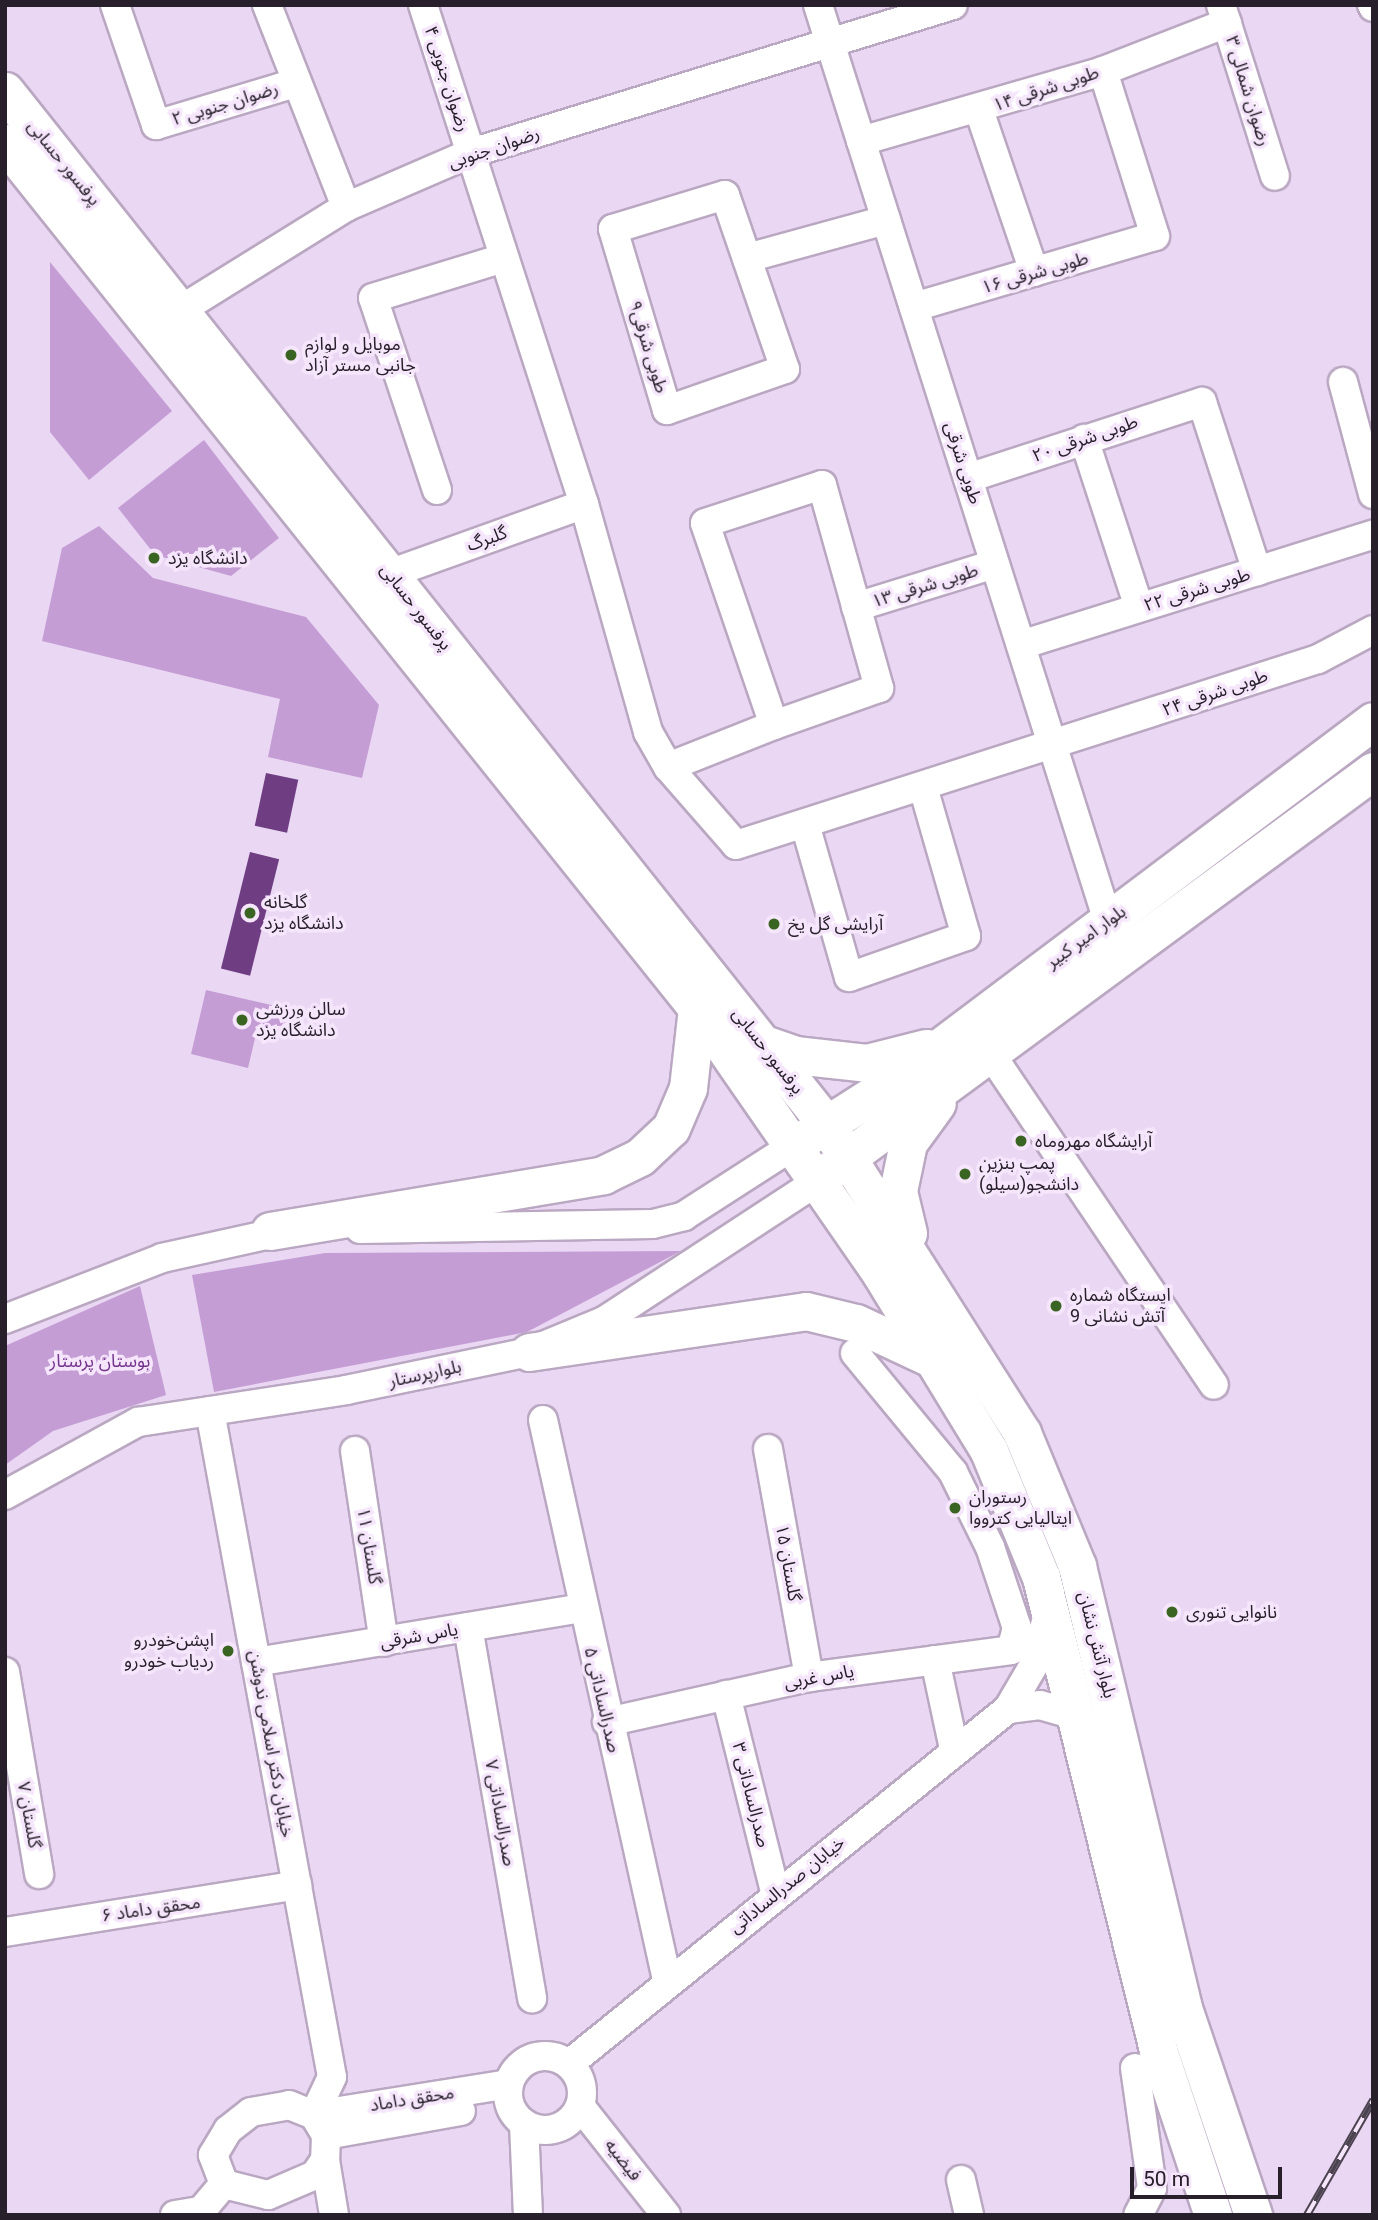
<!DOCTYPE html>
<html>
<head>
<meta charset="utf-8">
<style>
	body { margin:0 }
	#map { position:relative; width:1378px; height:2220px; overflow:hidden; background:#ead7f3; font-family:Roboto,"Noto Sans Arabic",sans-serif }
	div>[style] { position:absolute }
	.green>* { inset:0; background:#c59dd5 }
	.building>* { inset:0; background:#6f3d82; transform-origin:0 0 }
	.roads { filter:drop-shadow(2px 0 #baa7c1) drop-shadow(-2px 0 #baa7c1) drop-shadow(0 2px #baa7c1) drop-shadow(0 -2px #baa7c1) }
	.minor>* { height:28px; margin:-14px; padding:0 14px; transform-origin:14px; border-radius:14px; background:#fff }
	.minor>.ring { margin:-14px; padding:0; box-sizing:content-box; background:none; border:28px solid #fff; border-radius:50% }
	.major>* { height:37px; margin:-18.5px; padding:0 18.5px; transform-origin:18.5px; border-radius:18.5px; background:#fff }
	.rail>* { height:8px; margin-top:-4px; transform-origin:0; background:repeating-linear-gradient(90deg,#f6e6fc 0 16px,#4c4350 0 32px); box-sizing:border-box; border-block:2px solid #4c4350 }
	.dots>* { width:19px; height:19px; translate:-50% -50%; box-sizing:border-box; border:4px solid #f6e6fc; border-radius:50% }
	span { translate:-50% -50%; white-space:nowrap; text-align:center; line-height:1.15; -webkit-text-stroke:7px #f6e6fc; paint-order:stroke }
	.street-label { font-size:18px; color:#27202a }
	.poi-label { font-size:18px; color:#27202a }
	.left { translate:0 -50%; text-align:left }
	.right { translate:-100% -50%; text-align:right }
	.park-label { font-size:18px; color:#74338c }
	.frame { position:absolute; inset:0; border:7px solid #27202a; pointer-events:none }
	.scale { position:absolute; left:1130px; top:2167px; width:152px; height:32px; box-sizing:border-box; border:4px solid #27202a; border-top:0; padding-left:9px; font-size:21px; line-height:24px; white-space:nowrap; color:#27202a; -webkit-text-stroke:5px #f6e6fc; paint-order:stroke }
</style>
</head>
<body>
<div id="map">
	<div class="green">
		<div style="clip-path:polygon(50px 262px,172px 411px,89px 480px,50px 432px)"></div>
		<div style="clip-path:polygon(204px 440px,279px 538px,231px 576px,155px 555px,118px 508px)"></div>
		<div style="clip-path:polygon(99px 526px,153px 578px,306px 617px,379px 705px,362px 778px,268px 757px,280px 699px,42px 641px,62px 548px)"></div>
		<div style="clip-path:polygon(206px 990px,288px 1009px,282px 1036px,257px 1030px,248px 1068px,191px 1054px)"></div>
		<div style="clip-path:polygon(681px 1251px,527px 1332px,214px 1392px,192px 1275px,325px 1253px)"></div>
		<div style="clip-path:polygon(140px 1286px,166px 1395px,53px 1431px,5px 1465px,5px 1346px)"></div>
	</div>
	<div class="building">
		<div style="left:266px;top:773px;width:33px;height:54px;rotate:12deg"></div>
		<div style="left:250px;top:852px;width:30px;height:120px;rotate:14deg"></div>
	</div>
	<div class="roads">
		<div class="minor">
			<div style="left:115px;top:5px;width:127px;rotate:71.1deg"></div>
			<div style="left:156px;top:125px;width:145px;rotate:-16.8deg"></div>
			<div style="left:267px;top:5px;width:217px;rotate:68.6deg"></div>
			<div style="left:423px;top:5px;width:524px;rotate:72.12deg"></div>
			<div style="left:584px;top:504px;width:237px;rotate:74.3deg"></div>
			<div style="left:648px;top:732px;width:40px;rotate:60.3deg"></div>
			<div style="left:668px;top:767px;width:103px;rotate:48.9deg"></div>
			<div style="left:736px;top:845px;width:611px;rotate:-17.72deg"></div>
			<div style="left:1318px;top:659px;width:62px;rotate:-27.8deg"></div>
			<div style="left:818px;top:5px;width:961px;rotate:72.43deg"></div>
			<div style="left:1221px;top:5px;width:179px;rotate:72.5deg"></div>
			<div style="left:1372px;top:5px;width:2px;rotate:63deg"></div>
			<div style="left:979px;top:110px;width:171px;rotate:71.2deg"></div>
			<div style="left:861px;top:141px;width:252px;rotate:-16.1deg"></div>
			<div style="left:1103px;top:71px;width:133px;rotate:-21.2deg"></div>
			<div style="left:725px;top:195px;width:184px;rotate:71deg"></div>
			<div style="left:785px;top:369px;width:125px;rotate:160.8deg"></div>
			<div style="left:667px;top:410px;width:189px;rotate:-106.6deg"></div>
			<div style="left:613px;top:229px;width:117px;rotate:-16.9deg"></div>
			<div style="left:747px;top:258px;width:144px;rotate:-15.3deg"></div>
			<div style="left:914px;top:307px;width:251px;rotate:-16.4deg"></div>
			<div style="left:1155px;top:236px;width:173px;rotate:-107.5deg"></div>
			<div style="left:182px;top:309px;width:193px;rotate:-31.9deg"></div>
			<div style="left:346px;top:207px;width:136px;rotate:-23.4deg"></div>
			<div style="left:471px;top:153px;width:504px;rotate:-17.07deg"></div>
			<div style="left:1343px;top:382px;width:116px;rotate:75deg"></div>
			<div style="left:1084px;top:439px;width:177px;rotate:71.9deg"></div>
			<div style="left:968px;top:478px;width:246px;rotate:-18deg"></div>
			<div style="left:1202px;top:402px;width:178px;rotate:72deg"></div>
			<div style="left:822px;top:485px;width:211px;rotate:74.3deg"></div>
			<div style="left:879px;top:688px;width:111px;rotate:160.6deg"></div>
			<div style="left:774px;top:725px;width:213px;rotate:-108.9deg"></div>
			<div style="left:705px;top:523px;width:123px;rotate:-18deg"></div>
			<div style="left:437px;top:490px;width:202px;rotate:-108.4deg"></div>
			<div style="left:373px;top:298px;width:137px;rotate:-17deg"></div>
			<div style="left:389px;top:574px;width:207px;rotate:-19.7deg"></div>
			<div style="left:856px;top:607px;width:145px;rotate:-17.2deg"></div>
			<div style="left:1021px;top:645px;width:369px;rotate:-17.4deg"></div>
			<div style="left:668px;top:767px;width:114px;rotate:-21.6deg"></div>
			<div style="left:805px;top:824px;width:159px;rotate:74deg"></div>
			<div style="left:849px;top:977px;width:124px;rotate:-19.3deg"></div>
			<div style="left:966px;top:936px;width:155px;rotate:-106.1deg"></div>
			<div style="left:990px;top:1053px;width:400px;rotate:56deg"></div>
			<div style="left:360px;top:1229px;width:293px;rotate:-1deg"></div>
			<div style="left:653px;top:1224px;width:32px;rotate:-14deg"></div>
			<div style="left:684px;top:1216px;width:131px;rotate:-32.8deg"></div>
			<div style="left:5px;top:1319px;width:168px;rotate:-21.2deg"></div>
			<div style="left:162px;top:1258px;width:129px;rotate:-12.5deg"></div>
			<div style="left:210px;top:1411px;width:677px;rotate:79.62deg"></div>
			<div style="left:332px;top:2077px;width:42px;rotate:115.3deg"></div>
			<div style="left:543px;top:1420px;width:574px;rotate:77.51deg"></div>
			<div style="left:768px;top:1449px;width:232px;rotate:79.8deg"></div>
			<div style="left:355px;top:1451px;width:193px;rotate:81.4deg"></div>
			<div style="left:5px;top:1495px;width:152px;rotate:-28.8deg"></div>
			<div style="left:138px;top:1422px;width:210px;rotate:-8.7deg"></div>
			<div style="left:346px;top:1390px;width:187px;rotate:-11.7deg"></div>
			<div style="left:529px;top:1352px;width:81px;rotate:-22.5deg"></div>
			<div style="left:604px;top:1321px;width:256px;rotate:-33.2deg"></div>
			<div style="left:468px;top:1627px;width:377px;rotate:80.2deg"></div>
			<div style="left:935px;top:1660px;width:91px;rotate:77.9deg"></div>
			<div style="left:256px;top:1662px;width:329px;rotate:-9.4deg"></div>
			<div style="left:5px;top:1672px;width:205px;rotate:80.4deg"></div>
			<div style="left:726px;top:1695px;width:207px;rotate:76deg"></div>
			<div style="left:1008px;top:1709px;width:32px;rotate:-7deg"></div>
			<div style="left:1040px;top:1705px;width:37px;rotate:16deg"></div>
			<div style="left:607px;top:1722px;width:207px;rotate:-12.6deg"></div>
			<div style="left:809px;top:1677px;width:204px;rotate:-7.6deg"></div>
			<div style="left:1011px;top:1650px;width:23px;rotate:-75deg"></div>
			<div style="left:1017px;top:1628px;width:85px;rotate:-108.4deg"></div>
			<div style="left:990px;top:1547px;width:84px;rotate:-116.3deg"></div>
			<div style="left:953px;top:1472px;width:154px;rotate:-129.5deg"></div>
			<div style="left:5px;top:1932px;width:296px;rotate:-9.1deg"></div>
			<div class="ring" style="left:508px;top:2056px;width:46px;height:46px"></div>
			<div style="left:569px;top:2064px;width:565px;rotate:-38.96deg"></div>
			<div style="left:1008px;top:1709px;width:53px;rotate:-59.6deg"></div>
			<div style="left:1035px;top:1663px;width:55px;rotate:-75.2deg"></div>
			<div style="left:1135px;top:2068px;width:121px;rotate:81.9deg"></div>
			<div style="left:1152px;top:2188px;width:30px;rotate:117deg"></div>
			<div style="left:289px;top:2105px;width:27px;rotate:22deg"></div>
			<div style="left:314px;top:2115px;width:23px;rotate:59deg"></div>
			<div style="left:326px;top:2135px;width:25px;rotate:92deg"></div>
			<div style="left:325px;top:2160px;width:18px;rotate:124deg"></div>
			<div style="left:315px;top:2175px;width:51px;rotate:156.9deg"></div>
			<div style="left:268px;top:2195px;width:45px;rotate:-166deg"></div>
			<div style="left:224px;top:2184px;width:31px;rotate:-111deg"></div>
			<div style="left:213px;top:2155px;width:29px;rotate:-59deg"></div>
			<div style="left:228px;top:2130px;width:29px;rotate:-38deg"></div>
			<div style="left:251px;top:2112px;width:39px;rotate:-10deg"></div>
			<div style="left:580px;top:2106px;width:139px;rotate:51.7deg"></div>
			<div style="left:314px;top:2115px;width:197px;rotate:-9deg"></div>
			<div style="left:524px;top:2124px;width:91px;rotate:87.5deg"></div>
			<div style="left:326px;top:2135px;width:137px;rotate:-10.1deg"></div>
			<div style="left:325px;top:2160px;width:56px;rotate:80.7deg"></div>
			<div style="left:961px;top:2180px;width:36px;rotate:77deg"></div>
			<div style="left:175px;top:2215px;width:26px;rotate:-9deg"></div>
			<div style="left:201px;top:2211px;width:35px;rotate:-50deg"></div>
		</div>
		<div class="major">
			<div style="left:5px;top:91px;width:1320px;rotate:51.52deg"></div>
			<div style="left:826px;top:1124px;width:366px;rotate:57.6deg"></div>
			<div style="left:1022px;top:1433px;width:144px;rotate:67.5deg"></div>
			<div style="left:1077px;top:1566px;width:451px;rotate:76.5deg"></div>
			<div style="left:1182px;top:2005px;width:222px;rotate:71.3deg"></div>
			<div style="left:5px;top:143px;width:1108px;rotate:51.34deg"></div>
			<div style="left:697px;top:1008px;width:323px;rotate:55.3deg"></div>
			<div style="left:881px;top:1274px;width:207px;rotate:58.6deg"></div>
			<div style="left:989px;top:1451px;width:136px;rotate:67.6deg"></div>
			<div style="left:1041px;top:1577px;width:487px;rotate:76.1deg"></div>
			<div style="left:1158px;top:2050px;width:174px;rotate:71.6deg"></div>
			<div style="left:761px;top:1043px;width:36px;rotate:19deg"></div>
			<div style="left:795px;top:1055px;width:72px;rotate:6.3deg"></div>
			<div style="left:867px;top:1063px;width:61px;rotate:-14.3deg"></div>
			<div style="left:807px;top:1137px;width:104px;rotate:-32.5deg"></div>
			<div style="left:895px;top:1081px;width:598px;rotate:-36.98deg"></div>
			<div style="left:829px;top:1171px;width:675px;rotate:-36.33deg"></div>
			<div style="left:270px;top:1231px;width:338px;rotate:-9.5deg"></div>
			<div style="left:603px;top:1175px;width:41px;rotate:-25.9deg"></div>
			<div style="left:640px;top:1157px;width:42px;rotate:-43.1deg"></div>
			<div style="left:671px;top:1128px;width:43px;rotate:-67deg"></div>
			<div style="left:688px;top:1088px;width:81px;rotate:-83.6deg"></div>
			<div style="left:908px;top:1233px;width:43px;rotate:-103.4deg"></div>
			<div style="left:898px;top:1191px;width:49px;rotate:-78.2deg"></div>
			<div style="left:908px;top:1143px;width:49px;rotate:-54.1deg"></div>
			<div style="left:529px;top:1352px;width:280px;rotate:-8.4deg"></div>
			<div style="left:806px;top:1311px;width:51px;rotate:13.5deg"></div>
			<div style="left:856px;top:1323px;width:85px;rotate:25.1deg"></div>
		</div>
	</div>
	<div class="rail">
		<div style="left:1307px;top:2215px;width:133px;rotate:-60.1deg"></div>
	</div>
	<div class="dots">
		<div style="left:291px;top:355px;background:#3a6421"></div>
		<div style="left:154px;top:558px;background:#3a6421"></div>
		<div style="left:250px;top:913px;background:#3a6421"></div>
		<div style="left:774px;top:924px;background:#3a6421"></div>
		<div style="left:242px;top:1020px;background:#3a6421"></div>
		<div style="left:1021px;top:1141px;background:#3a6421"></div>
		<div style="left:965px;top:1174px;background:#3a6421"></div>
		<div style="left:1056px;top:1306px;background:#3a6421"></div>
		<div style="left:955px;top:1508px;background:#3a6421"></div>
		<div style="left:1172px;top:1612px;background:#3a6421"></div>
		<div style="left:228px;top:1651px;background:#3a6421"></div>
	</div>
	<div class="street-label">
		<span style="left:447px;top:79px;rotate:72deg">رضوان جنوبی ۴</span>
		<span style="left:1046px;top:89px;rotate:-18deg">طوبی شرقی ۱۴</span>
		<span style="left:1248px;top:91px;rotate:73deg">رضوان شمالی ۳</span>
		<span style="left:225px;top:104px;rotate:-17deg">رضوان جنوبی ۲</span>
		<span style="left:494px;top:148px;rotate:-19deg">رضوان جنوبی</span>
		<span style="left:64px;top:163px;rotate:51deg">پرفسور حسابی</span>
		<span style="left:1035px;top:273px;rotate:-16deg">طوبی شرقی ۱۶</span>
		<span style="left:648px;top:347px;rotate:73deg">طوبی شرقی۹</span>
		<span style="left:1085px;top:439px;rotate:-19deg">طوبی شرقی ۲۰</span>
		<span style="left:963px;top:463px;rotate:72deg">طوبی شرقی</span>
		<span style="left:487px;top:539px;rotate:-20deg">گلبرگ</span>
		<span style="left:925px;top:586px;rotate:-17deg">طوبی شرقی ۱۳</span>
		<span style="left:1197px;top:590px;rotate:-17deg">طوبی شرقی ۲۲</span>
		<span style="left:416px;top:607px;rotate:52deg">پرفسور حسابی</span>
		<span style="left:1215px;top:693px;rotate:-19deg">طوبی شرقی ۲۴</span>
		<span style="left:1086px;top:937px;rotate:-36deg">بلوار امیر کبیر</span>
		<span style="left:768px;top:1051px;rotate:52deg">پرفسور حسابی</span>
		<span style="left:425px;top:1374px;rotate:-12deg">بلوارپرستار</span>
		<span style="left:369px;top:1546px;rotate:81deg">گلستان ۱۱</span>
		<span style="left:788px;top:1563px;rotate:80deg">گلستان ۱۵</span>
		<span style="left:419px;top:1636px;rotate:-10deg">یاس شرقی</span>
		<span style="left:1097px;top:1645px;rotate:76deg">بلوار آتش نشان</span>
		<span style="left:819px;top:1677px;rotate:-10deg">یاس غربی</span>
		<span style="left:602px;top:1700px;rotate:77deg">صدرالساداتی ۵</span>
		<span style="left:271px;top:1744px;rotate:80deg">خيابان دکتر اسلامی ندوشن</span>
		<span style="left:751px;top:1795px;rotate:76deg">صدرالساداتی ۳</span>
		<span style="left:500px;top:1813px;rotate:80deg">صدرالساداتی ۷</span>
		<span style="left:29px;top:1815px;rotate:80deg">گلستان ۷</span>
		<span style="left:787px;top:1885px;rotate:-39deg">خیابان صدرالساداتی</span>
		<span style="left:151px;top:1909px;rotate:-8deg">محقق داماد ۶</span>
		<span style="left:412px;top:2099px;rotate:-9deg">محقق داماد</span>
		<span style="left:623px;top:2160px;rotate:52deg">فیضیه</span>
	</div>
	<div class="poi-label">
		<span class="left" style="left:305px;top:355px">موبایل و لوازم<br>جانبی مستر آزاد</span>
		<span class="left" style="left:168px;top:558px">دانشگاه یزد</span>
		<span class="left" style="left:264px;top:913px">گلخانه<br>دانشگاه یزد</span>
		<span class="left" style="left:788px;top:924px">آرایشی گل یخ</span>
		<span class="left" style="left:256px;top:1020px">سالن ورزشی<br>دانشگاه یزد</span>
		<span class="left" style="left:1035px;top:1141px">آرایشگاه مهروماه</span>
		<span class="left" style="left:979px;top:1174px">پمپ بنزین<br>دانشجو(سیلو)</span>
		<span class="left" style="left:1070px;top:1306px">ایستگاه شماره<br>9 آتش نشانی</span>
		<span class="left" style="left:969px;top:1508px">رستوران<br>ایتالیایی کترووا</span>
		<span class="left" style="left:1186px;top:1612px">نانوایی تنوری</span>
		<span class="right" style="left:214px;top:1651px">اپشن‌خودرو<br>ردیاب خودرو</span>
	</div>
	<div class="park-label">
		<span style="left:100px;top:1361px">بوستان پرستار</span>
	</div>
	<div class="frame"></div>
	<div class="scale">50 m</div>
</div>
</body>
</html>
